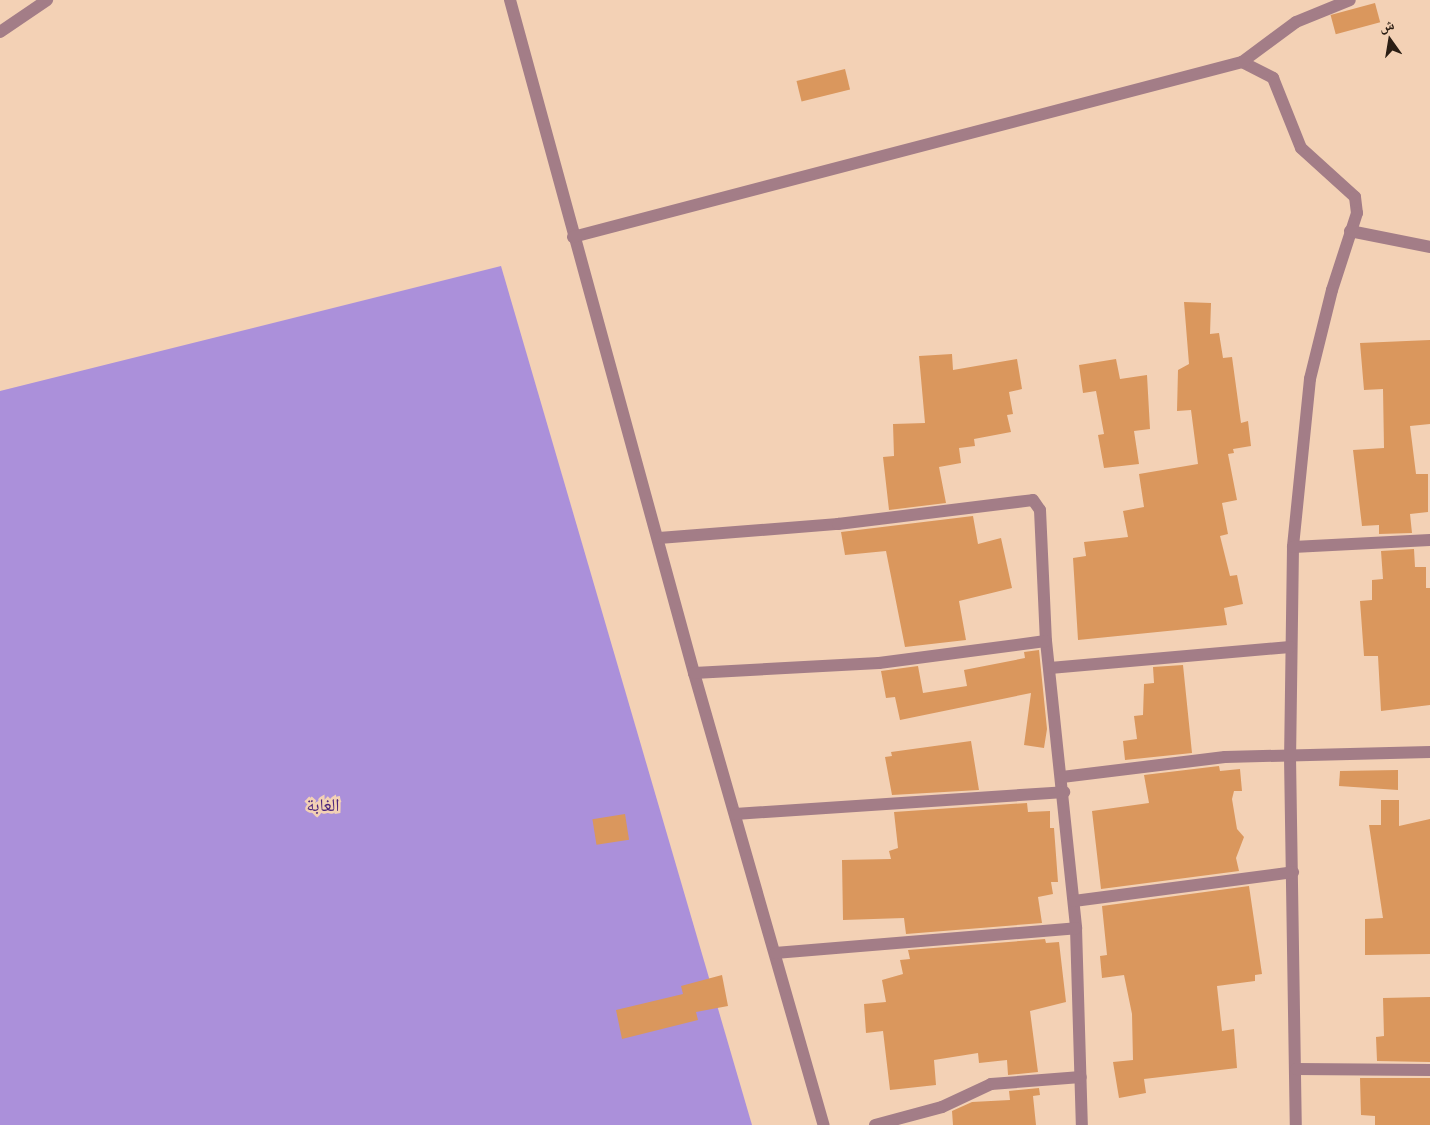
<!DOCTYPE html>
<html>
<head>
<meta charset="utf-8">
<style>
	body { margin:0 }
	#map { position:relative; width:1430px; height:1125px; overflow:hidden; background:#f3d1b5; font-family:Commissioner,"Noto Naskh Arabic",sans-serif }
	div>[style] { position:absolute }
	.forest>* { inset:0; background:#ab90da }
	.building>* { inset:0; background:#da975d; transform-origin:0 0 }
	.street>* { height:12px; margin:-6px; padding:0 6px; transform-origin:6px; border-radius:6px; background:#a37d87 }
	span { translate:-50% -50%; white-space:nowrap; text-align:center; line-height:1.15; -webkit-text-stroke:5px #f3d1b5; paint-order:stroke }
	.park-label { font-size:18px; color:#4c257b }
	.north { position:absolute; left:1365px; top:15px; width:50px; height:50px; -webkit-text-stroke:4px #f3d1b5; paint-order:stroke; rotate:347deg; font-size:14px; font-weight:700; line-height:20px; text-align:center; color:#2b1e14 }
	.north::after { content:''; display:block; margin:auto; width:18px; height:22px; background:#2b1e14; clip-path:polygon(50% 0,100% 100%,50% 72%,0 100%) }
</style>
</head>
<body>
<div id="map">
	<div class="forest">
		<div style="clip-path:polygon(501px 266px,752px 1125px,0 1125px,0 391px)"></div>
	</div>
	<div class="building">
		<div style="left:1375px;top:3px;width:20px;height:46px;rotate:75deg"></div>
		<div style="left:845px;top:69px;width:21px;height:50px;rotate:76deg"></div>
		<div style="clip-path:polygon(1184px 302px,1211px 303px,1210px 334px,1219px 333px,1223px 358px,1232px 357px,1241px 423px,1248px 421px,1251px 446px,1233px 449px,1234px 453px,1228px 454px,1237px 500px,1222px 503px,1228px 534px,1220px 536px,1230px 576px,1237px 575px,1243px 604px,1224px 608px,1227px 625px,1078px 640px,1073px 558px,1086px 556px,1084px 542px,1128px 537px,1123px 511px,1144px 507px,1139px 474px,1198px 464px,1191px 410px,1177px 411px,1178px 370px,1189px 364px)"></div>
		<div style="clip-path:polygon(1430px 340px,1430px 424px,1410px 426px,1416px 474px,1428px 474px,1428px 512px,1410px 514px,1412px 533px,1379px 534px,1379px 525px,1362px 526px,1353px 450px,1384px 448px,1383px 389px,1364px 390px,1360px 343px)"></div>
		<div style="clip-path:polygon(952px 354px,953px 370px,1017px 359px,1022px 389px,1009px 392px,1013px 414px,1007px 415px,1011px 432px,974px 439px,975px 446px,959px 448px,961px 463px,939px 467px,946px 503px,889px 510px,883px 457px,894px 456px,893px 424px,925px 423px,919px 356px)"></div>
		<div style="clip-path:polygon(1116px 359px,1120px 379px,1147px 375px,1150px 429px,1134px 431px,1139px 464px,1104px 468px,1098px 435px,1104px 434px,1096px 391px,1083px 393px,1079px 365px)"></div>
		<div style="clip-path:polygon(973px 516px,978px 544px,1001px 538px,1012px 588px,959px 601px,966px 640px,905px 647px,886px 551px,845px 555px,841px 532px)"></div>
		<div style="clip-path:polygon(1414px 549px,1415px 567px,1426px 567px,1426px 588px,1430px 588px,1430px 705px,1381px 711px,1378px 656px,1364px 656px,1360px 601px,1372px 600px,1372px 580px,1383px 579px,1381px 551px)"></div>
		<div style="clip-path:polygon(1039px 650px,1047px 729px,1044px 748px,1024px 745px,1031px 693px,900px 720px,895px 697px,886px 698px,881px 671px,918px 666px,923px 693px,967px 686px,964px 670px,1025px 658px,1024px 652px)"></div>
		<div style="clip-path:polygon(1183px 665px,1192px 753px,1125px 760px,1123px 741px,1137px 739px,1134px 716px,1143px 715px,1144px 684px,1154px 683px,1153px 667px)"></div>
		<div style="clip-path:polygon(971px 741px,979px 790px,892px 795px,885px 757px,892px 756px,891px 752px)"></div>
		<div style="clip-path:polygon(1219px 766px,1220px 771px,1240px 769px,1242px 791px,1234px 791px,1232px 799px,1237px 829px,1244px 837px,1236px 858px,1239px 871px,1101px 889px,1092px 811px,1149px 803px,1144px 775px)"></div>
		<div style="clip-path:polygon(1398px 770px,1398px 790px,1339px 786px,1340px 771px)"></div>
		<div style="clip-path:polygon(1381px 800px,1399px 800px,1399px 826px,1430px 819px,1430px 954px,1365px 955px,1365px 919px,1383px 918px,1369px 825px,1381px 825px)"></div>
		<div style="clip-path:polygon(1027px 803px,1028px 812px,1050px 811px,1050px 828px,1054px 828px,1058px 882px,1051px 882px,1053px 894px,1038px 897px,1042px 923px,906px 934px,904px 918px,843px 920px,842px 860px,891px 859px,889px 851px,898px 848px,894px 812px)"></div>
		<div style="left:625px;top:814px;width:26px;height:33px;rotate:81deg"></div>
		<div style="clip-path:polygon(1249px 886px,1262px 974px,1255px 975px,1255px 981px,1217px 986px,1222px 1031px,1234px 1029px,1237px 1068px,1144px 1079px,1146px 1093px,1119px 1098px,1113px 1062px,1133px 1060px,1132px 1014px,1124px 975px,1102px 978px,1100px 956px,1107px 955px,1102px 906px)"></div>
		<div style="clip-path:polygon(1045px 939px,1046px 943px,1059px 942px,1066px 1002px,1030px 1011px,1038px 1072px,1008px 1075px,1007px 1060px,979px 1063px,978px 1053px,934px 1060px,936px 1085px,890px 1090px,883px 1031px,866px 1033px,864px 1004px,886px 1002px,882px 980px,903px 974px,900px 960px,910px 959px,908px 950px)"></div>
		<div style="clip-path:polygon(722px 975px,728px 1006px,696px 1012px,698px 1020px,622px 1039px,616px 1010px,683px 994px,681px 986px)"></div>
		<div style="clip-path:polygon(1430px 997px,1430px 1062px,1377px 1061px,1376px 1037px,1384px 1036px,1383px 998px)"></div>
		<div style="clip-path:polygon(1360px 1078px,1430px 1078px,1430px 1125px,1375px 1125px,1375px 1116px,1361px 1115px)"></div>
		<div style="clip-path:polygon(1039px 1088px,1040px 1095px,1033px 1096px,1036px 1125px,953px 1125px,952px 1111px,972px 1102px,1010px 1100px,1009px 1091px)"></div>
	</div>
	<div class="street">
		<div style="left:510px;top:0;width:698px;rotate:74.71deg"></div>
		<div style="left:694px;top:673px;width:470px;rotate:74deg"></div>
		<div style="left:0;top:32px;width:57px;rotate:-34.2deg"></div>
		<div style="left:1242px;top:62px;width:35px;rotate:27deg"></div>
		<div style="left:1273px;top:78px;width:75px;rotate:68.2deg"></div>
		<div style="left:1301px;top:148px;width:73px;rotate:42.2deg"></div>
		<div style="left:1355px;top:197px;width:16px;rotate:83deg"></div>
		<div style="left:1357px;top:213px;width:81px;rotate:108deg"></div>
		<div style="left:1332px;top:290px;width:92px;rotate:103.9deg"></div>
		<div style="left:1310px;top:379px;width:169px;rotate:95.8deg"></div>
		<div style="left:1293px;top:547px;width:210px;rotate:90.8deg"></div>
		<div style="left:1290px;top:757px;width:368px;rotate:89.1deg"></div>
		<div style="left:1350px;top:231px;width:82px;rotate:11.3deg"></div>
		<div style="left:573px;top:237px;width:692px;rotate:-14.66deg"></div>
		<div style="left:1242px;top:62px;width:67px;rotate:-36.5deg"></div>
		<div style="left:1296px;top:22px;width:58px;rotate:-22.2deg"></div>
		<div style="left:659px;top:538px;width:180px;rotate:-4.5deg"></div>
		<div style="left:838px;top:524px;width:196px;rotate:-7deg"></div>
		<div style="left:1033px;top:500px;width:12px;rotate:55deg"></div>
		<div style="left:1040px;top:510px;width:131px;rotate:87.4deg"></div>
		<div style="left:1046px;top:641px;width:289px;rotate:84deg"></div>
		<div style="left:1076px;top:928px;width:197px;rotate:88.3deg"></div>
		<div style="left:1293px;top:547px;width:137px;rotate:-2.9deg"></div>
		<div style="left:1050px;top:668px;width:241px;rotate:-5deg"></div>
		<div style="left:694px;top:673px;width:185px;rotate:-3.1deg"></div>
		<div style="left:879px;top:663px;width:168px;rotate:-7.5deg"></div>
		<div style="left:1062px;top:777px;width:164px;rotate:-7deg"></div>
		<div style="left:1225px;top:757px;width:205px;rotate:-1.4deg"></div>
		<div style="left:735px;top:814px;width:330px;rotate:-3.8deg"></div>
		<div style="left:1074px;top:901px;width:221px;rotate:-7.5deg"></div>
		<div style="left:775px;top:953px;width:302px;rotate:-4.7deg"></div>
		<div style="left:1296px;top:1069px;width:134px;rotate:0.4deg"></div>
		<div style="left:875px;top:1125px;width:69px;rotate:-15deg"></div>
		<div style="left:942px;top:1107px;width:54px;rotate:-25.1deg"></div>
		<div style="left:991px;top:1084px;width:90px;rotate:-4.4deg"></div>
	</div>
	<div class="park-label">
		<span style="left:323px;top:804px">الغابة</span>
	</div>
	<div class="north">ش</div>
</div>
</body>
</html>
